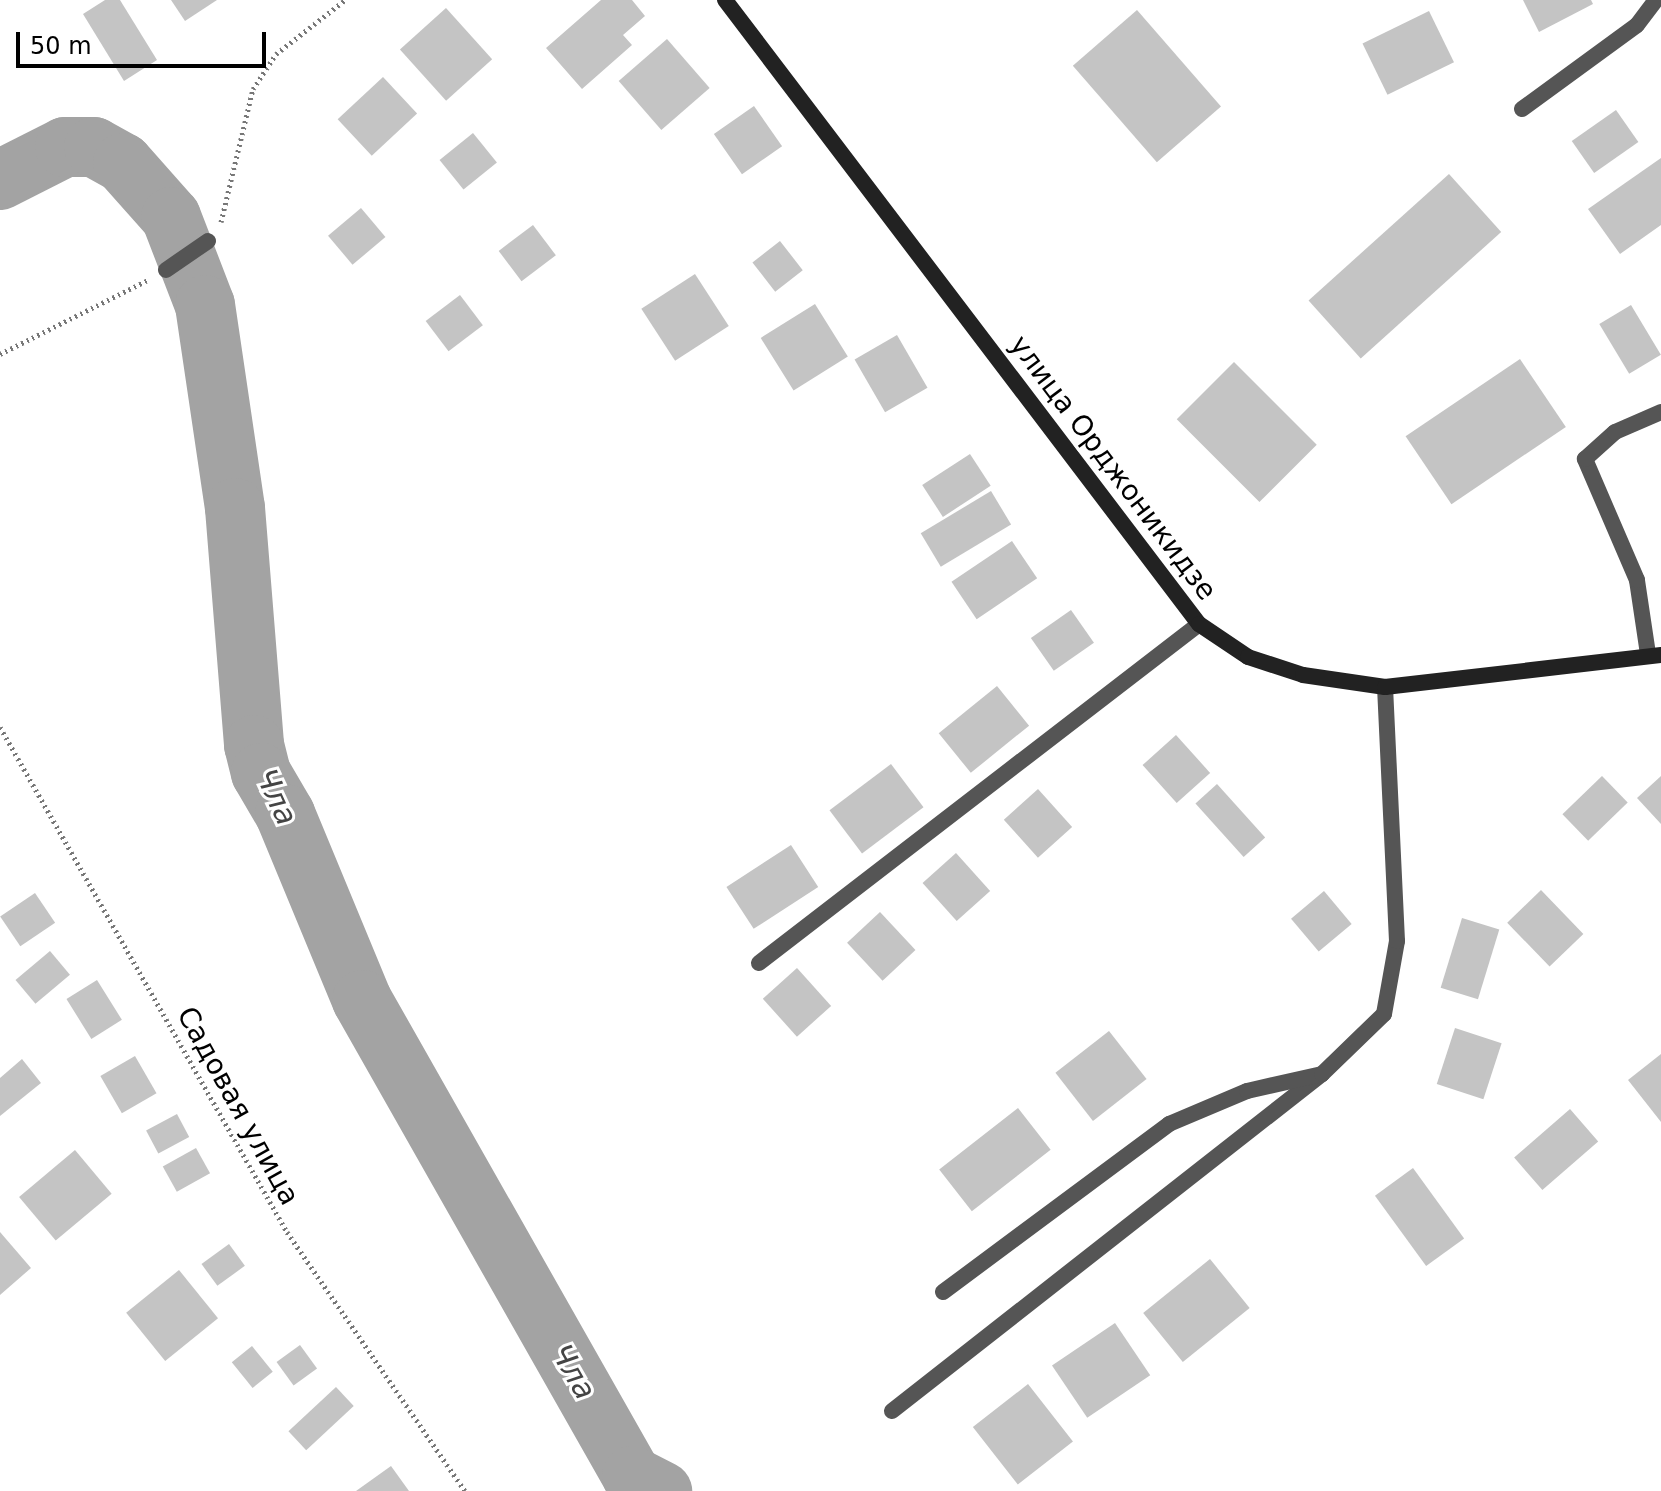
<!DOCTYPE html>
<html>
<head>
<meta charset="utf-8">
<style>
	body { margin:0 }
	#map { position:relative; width:1661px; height:1491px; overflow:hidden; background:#fff; font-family:"DejaVu Sans",sans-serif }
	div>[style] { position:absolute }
	.river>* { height:60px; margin:-30px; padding:0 30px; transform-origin:30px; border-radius:30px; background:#a3a3a3 }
	.building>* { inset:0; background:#c4c4c4; transform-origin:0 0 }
	.path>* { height:5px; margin-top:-2.5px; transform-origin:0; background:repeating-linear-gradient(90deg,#777 0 2px,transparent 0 6px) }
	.lane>* { height:16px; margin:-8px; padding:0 8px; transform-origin:8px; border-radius:8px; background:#555 }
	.street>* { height:16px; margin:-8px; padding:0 8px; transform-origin:8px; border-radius:8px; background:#555 }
	.secondary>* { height:16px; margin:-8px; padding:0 8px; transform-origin:8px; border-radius:8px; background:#222 }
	span { translate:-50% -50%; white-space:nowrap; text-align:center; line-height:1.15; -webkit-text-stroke:6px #fff; paint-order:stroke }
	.street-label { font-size:28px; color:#000 }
	.water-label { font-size:30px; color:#444; font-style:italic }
	.scale { position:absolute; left:16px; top:32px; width:250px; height:36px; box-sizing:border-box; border:4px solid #000; border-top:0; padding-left:10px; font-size:24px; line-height:28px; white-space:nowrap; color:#000; -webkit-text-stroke:6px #fff; paint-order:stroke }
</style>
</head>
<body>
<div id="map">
	<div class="river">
		<div style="left:0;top:180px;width:73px;rotate:-26.9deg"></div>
		<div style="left:65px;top:147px;width:29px"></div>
		<div style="left:94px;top:147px;width:33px;rotate:29deg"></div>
		<div style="left:123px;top:163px;width:72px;rotate:48.4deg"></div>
		<div style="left:171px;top:217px;width:94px;rotate:68.9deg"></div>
		<div style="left:205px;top:305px;width:205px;rotate:81.6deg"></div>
		<div style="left:235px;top:508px;width:238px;rotate:85.4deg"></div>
		<div style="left:254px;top:745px;width:29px;rotate:76deg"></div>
		<div style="left:261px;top:773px;width:48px;rotate:59.7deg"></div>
		<div style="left:285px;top:814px;width:201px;rotate:67.5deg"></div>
		<div style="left:362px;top:1000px;width:547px;rotate:60.44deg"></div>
		<div style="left:632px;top:1476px;width:34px;rotate:27deg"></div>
	</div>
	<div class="building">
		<div style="clip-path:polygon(105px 0,120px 0,157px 60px,124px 81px,83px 14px)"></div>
		<div style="clip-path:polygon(171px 0,217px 0,185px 21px)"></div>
		<div style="clip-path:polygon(601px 0,632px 0,645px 16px,623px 35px,632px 45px,582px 89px,546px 48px)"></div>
		<div style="clip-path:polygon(1523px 0,1591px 0,1593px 4px,1539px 32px)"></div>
		<div style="left:446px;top:8px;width:69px;height:62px;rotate:48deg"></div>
		<div style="left:1137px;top:10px;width:128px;height:85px;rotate:49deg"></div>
		<div style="left:1429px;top:11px;width:57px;height:74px;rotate:64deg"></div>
		<div style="left:667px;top:39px;width:65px;height:64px;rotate:49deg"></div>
		<div style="left:383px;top:77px;width:50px;height:62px;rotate:47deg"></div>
		<div style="left:754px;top:106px;width:49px;height:49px;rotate:55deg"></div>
		<div style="left:1616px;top:110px;width:39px;height:54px;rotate:55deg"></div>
		<div style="left:473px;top:133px;width:38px;height:43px;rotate:51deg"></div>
		<div style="clip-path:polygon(1661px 158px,1661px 225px,1620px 254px,1588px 209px)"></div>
		<div style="left:1449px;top:174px;width:78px;height:189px;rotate:48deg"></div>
		<div style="left:361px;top:208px;width:38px;height:43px;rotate:50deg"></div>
		<div style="left:533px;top:225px;width:38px;height:43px;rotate:53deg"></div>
		<div style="left:780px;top:241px;width:37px;height:35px;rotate:52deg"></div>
		<div style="left:695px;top:274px;width:62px;height:64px;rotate:57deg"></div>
		<div style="left:460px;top:295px;width:38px;height:43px;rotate:53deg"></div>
		<div style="left:815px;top:304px;width:62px;height:64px;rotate:58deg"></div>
		<div style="left:1631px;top:305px;width:58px;height:37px;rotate:59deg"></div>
		<div style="left:897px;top:335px;width:61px;height:49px;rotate:60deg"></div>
		<div style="left:1520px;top:359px;width:82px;height:138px;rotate:56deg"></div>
		<div style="left:1234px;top:362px;width:117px;height:81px;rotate:45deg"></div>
		<div style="left:970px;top:454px;width:38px;height:57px;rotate:57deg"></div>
		<div style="left:991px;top:491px;width:39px;height:82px;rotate:59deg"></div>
		<div style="left:1012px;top:541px;width:45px;height:73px;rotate:56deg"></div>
		<div style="left:1071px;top:610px;width:40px;height:49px;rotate:55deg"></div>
		<div style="left:997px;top:686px;width:51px;height:75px;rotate:51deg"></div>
		<div style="left:1176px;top:735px;width:51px;height:45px;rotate:48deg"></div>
		<div style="left:891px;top:764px;width:54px;height:77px;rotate:53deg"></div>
		<div style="left:1602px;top:776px;width:37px;height:55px;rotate:46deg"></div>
		<div style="clip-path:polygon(1661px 776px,1661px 824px,1637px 798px)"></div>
		<div style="left:1217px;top:784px;width:72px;height:29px;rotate:48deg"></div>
		<div style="left:1038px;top:789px;width:51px;height:46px;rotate:48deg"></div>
		<div style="left:791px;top:845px;width:50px;height:77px;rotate:57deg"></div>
		<div style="left:956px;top:853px;width:51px;height:45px;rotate:48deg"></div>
		<div style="left:1541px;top:890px;width:61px;height:47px;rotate:46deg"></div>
		<div style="left:1324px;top:891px;width:43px;height:43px;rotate:50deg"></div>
		<div style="left:35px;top:893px;width:36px;height:42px;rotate:56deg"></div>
		<div style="left:880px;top:912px;width:52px;height:45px;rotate:47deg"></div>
		<div style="left:1462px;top:918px;width:39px;height:73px;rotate:17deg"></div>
		<div style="left:50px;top:951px;width:31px;height:45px;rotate:50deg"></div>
		<div style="left:797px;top:968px;width:51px;height:46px;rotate:48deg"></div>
		<div style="left:97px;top:980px;width:47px;height:36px;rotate:58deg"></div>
		<div style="left:1455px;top:1028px;width:49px;height:59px;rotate:18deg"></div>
		<div style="left:1109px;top:1031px;width:61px;height:68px;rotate:52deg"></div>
		<div style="clip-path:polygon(1661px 1054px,1661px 1122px,1628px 1080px)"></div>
		<div style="left:135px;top:1056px;width:43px;height:40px;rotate:60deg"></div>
		<div style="clip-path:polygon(22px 1059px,41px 1083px,0 1116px,0 1078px)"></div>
		<div style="left:1018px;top:1108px;width:53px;height:100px;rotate:52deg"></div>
		<div style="left:1570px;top:1109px;width:43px;height:74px;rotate:49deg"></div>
		<div style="left:177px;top:1114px;width:26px;height:35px;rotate:62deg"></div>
		<div style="left:196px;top:1148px;width:29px;height:38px;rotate:61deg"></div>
		<div style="left:75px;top:1150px;width:57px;height:73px;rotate:50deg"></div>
		<div style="left:1413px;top:1168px;width:87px;height:47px;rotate:54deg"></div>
		<div style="clip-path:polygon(0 1232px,31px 1268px,0 1295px)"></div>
		<div style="left:229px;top:1244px;width:27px;height:34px;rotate:54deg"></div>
		<div style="left:1210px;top:1259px;width:63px;height:86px;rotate:51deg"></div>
		<div style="left:179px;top:1270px;width:62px;height:68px;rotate:51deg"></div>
		<div style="left:1115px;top:1323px;width:63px;height:76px;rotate:56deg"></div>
		<div style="left:300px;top:1345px;width:29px;height:29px;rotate:54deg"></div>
		<div style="left:252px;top:1346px;width:33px;height:26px;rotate:51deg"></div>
		<div style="left:1028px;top:1384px;width:73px;height:70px;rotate:52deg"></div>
		<div style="left:336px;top:1387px;width:26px;height:65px;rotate:47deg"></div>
		<div style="clip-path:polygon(391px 1466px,409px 1491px,356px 1491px)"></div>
	</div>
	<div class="path">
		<div style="left:221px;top:222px;width:137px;rotate:-76.5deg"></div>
		<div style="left:253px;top:89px;width:42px;rotate:-56.7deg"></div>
		<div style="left:276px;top:54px;width:88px;rotate:-38deg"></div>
		<div style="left:0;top:354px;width:165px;rotate:-26.6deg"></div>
		<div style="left:0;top:727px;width:581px;rotate:60.39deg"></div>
		<div style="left:287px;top:1232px;width:314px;rotate:55.5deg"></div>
	</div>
	<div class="lane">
		<div style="left:1522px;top:109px;width:142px;rotate:-36.1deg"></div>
		<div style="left:1637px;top:25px;width:31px;rotate:-53deg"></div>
		<div style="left:166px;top:270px;width:51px;rotate:-34.6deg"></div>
		<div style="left:1648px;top:654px;width:75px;rotate:-98.5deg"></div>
		<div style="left:1637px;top:580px;width:132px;rotate:-113.3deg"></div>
		<div style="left:1585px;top:459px;width:40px;rotate:-42deg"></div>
		<div style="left:1615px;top:432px;width:50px;rotate:-23.5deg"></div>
		<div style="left:759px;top:963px;width:555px;rotate:-37.61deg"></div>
		<div style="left:892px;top:1411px;width:546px;rotate:-38.09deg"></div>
	</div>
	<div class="street">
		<div style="left:943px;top:1292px;width:282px;rotate:-36.6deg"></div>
		<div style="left:1169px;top:1124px;width:85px;rotate:-22.9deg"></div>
		<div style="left:1247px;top:1091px;width:77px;rotate:-12.8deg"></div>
		<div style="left:1322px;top:1074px;width:86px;rotate:-44.1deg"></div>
		<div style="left:1384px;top:1014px;width:74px;rotate:-79.9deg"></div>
		<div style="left:1397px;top:941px;width:254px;rotate:-92.7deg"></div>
	</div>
	<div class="secondary">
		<div style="left:725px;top:0;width:784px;rotate:52.78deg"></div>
		<div style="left:1199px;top:624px;width:59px;rotate:34deg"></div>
		<div style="left:1248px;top:657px;width:58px;rotate:18.1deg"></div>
		<div style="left:1303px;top:675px;width:83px;rotate:8.3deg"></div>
		<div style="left:1385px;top:687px;width:278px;rotate:-6.6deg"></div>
	</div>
	<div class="street-label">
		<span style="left:1113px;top:468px;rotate:53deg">улица Орджоникидзе</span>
		<span style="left:238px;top:1106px;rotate:61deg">Садовая улица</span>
	</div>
	<div class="water-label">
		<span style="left:276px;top:797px;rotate:65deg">Чла</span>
		<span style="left:573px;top:1372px;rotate:60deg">Чла</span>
	</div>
	<div class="scale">50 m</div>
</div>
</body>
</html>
